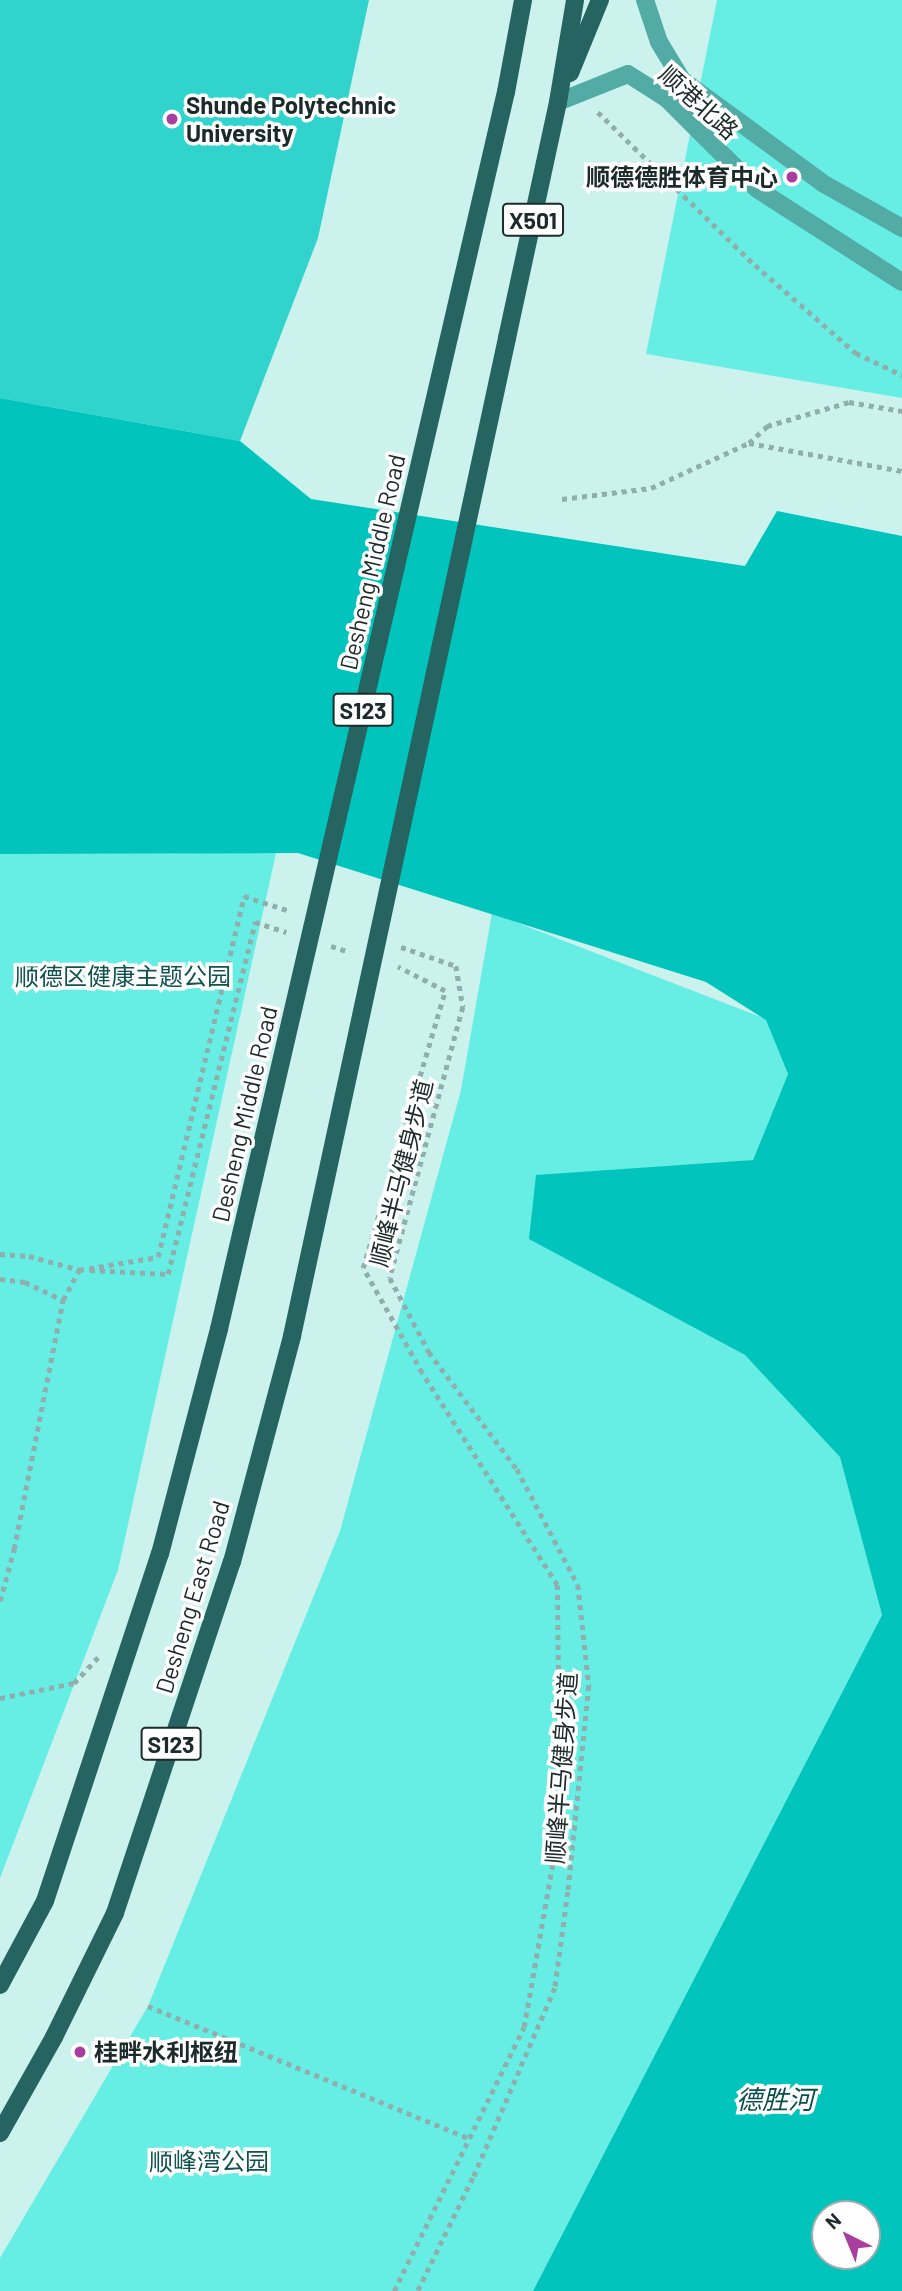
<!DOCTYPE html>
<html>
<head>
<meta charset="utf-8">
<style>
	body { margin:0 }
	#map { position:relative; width:902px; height:2291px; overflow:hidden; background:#ccf2ee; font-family:Barlow,"Noto Sans SC",sans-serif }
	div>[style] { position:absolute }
	.green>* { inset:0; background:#66eee5 }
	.forest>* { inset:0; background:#30d4cc }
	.water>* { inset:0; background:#01c4bc }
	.path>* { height:4.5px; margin-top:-2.25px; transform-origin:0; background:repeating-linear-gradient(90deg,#90aeab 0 5px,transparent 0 10px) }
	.minor>* { height:18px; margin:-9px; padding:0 9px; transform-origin:9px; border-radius:9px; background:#53aba5 }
	.major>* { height:18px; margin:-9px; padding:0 9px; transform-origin:9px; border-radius:9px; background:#266461 }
	.major-bridge>* { height:18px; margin:-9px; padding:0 9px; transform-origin:9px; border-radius:9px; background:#266461 }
	.dots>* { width:19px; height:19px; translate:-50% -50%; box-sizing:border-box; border:4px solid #fff; border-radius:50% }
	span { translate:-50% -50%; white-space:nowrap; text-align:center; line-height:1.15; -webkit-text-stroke:7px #fff; paint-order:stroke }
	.shield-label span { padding:2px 5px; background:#fff; border:2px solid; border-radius:5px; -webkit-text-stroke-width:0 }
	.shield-label { font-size:23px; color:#1c2a29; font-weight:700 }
	.street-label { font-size:24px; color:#1c2a29 }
	.poi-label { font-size:24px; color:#1c2a29; font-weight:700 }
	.left { translate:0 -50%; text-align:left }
	.right { translate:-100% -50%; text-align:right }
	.park-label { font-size:24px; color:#0f524e }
	.water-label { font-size:26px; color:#0b4f4c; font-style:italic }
	.north { position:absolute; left:811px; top:2200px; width:70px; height:70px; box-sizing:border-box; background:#fff; border:2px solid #a4aaa9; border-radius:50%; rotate:317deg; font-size:19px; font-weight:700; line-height:28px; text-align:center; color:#1c2a29 }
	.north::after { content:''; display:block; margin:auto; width:24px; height:32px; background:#aa3e9e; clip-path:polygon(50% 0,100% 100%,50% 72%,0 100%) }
</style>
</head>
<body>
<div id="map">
	<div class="green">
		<div style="clip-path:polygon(717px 0,902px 0,902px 398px,646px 354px)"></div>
		<div style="clip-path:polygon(276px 853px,118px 1570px,0 1878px,0 854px)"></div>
		<div style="clip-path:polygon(492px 913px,766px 1019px,788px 1074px,753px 1160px,683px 1167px,530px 1239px,745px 1355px,840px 1456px,882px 1615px,533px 2291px,0 2291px,0 2258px,148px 2006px,340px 1531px,461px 1090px)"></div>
	</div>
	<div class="forest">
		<div style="clip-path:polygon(0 0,369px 0,318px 238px,240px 441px,0 398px)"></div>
	</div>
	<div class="water">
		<div style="clip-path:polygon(evenodd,0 398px,240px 441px,311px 499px,745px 566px,777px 511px,902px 536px,902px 2291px,533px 2291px,882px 1615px,840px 1457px,745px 1355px,529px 1239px,536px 1175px,753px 1160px,788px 1074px,766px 1020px,706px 982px,298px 853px,0 854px,0 398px,825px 2214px,867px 2214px,867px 2256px,825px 2256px,825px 2214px)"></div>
	</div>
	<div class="path">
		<div style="left:598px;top:112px;width:219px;rotate:44.3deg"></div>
		<div style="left:755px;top:265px;width:134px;rotate:41.1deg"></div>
		<div style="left:856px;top:353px;width:51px;rotate:25.6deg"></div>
		<div style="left:749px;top:443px;width:25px;rotate:-43deg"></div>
		<div style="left:767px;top:426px;width:85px;rotate:-16.3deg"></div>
		<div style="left:849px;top:402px;width:54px;rotate:9.6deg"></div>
		<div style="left:562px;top:499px;width:90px;rotate:-7deg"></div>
		<div style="left:651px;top:488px;width:108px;rotate:-24.7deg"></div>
		<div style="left:749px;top:443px;width:156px;rotate:10.4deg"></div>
		<div style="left:331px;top:946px;width:20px;rotate:18deg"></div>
		<div style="left:401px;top:947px;width:58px;rotate:19.1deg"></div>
		<div style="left:456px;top:966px;width:42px;rotate:80.3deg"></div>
		<div style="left:463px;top:1007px;width:281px;rotate:105.1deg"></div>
		<div style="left:390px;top:1278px;width:84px;rotate:62.2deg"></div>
		<div style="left:429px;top:1352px;width:146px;rotate:53.1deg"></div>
		<div style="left:517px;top:1469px;width:131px;rotate:62.3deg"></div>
		<div style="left:578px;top:1585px;width:102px;rotate:83.8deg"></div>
		<div style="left:589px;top:1686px;width:207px;rotate:95.8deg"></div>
		<div style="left:568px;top:1892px;width:97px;rotate:97.7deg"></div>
		<div style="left:555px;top:1988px;width:207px;rotate:113.3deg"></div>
		<div style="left:473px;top:2178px;width:126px;rotate:116deg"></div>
		<div style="left:0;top:1254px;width:29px;rotate:4deg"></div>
		<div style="left:29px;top:1256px;width:54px;rotate:15.1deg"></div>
		<div style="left:90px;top:1270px;width:78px;rotate:2.9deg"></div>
		<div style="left:168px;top:1274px;width:363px;rotate:-76.1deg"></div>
		<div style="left:255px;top:922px;width:33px;rotate:18deg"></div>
		<div style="left:0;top:1279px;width:25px;rotate:7deg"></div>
		<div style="left:25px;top:1282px;width:42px;rotate:25.3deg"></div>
		<div style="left:63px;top:1300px;width:34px;rotate:-62deg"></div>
		<div style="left:79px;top:1270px;width:80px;rotate:-9.3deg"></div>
		<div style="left:158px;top:1257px;width:371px;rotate:-76.6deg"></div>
		<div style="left:244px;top:896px;width:48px;rotate:18.1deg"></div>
		<div style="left:0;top:1601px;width:54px;rotate:-74.9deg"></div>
		<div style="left:14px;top:1549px;width:254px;rotate:-78.9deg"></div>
		<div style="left:0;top:1698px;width:76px;rotate:-11.5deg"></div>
		<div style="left:74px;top:1683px;width:35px;rotate:-47deg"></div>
		<div style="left:148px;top:2006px;width:347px;rotate:22.4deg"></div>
		<div style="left:394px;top:2291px;width:294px;rotate:-63.8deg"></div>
		<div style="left:524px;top:2027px;width:210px;rotate:-80.1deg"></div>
		<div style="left:560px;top:1820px;width:235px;rotate:-90.7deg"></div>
		<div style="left:557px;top:1585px;width:251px;rotate:-122.5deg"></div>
		<div style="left:422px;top:1373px;width:120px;rotate:-119.3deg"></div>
		<div style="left:363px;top:1268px;width:289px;rotate:-73.5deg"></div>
		<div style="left:445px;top:991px;width:53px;rotate:-152.9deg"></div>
	</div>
	<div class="minor">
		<div style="left:645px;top:0;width:44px;rotate:71.6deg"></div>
		<div style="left:659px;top:42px;width:44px;rotate:58.8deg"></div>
		<div style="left:682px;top:80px;width:176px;rotate:36.2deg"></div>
		<div style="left:824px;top:184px;width:90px;rotate:29.4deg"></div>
		<div style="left:558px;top:102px;width:75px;rotate:-21.8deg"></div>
		<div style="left:628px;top:74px;width:45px;rotate:32.3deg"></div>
		<div style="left:666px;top:98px;width:129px;rotate:45deg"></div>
		<div style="left:757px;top:189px;width:172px;rotate:32.7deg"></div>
	</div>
	<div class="major">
		<div style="left:570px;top:73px;width:79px;rotate:-67.7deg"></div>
		<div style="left:506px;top:92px;width:94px;rotate:-79.5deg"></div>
		<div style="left:507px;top:338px;width:241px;rotate:-77.8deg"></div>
		<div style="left:558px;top:102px;width:103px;rotate:-80.5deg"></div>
		<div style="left:0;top:1985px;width:95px;rotate:-61.8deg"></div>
		<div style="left:45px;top:1901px;width:366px;rotate:-71.7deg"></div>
		<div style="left:160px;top:1554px;width:233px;rotate:-75.3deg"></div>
		<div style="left:0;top:2133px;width:110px;rotate:-60.6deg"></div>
		<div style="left:54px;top:2037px;width:138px;rotate:-63.8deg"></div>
		<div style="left:115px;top:1913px;width:370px;rotate:-71.6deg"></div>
		<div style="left:232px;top:1562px;width:234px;rotate:-75.1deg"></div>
	</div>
	<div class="major-bridge">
		<div style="left:219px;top:1329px;width:1270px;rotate:-76.94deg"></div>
		<div style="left:292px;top:1336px;width:1021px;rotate:-77.84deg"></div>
	</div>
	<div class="dots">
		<div style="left:172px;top:119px;background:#aa3e9e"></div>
		<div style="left:792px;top:177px;background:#aa3e9e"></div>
		<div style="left:80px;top:2052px;background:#aa3e9e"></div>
	</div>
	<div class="shield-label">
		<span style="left:533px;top:220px">X501</span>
		<span style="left:363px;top:710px">S123</span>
		<span style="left:171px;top:1744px">S123</span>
	</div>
	<div class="street-label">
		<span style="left:699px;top:102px;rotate:42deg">顺港北路</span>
		<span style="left:372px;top:562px;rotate:-77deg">Desheng Middle Road</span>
		<span style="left:244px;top:1114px;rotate:-77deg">Desheng Middle Road</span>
		<span style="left:401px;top:1173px;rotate:-76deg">顺峰半马健身步道</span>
		<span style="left:192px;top:1597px;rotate:-73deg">Desheng East Road</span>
		<span style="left:561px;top:1768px;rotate:-86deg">顺峰半马健身步道</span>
	</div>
	<div class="poi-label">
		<span class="left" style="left:186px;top:119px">Shunde Polytechnic<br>University</span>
		<span class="right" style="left:778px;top:177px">顺德德胜体育中心</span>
		<span class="left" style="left:94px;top:2052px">桂畔水利枢纽</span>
	</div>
	<div class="park-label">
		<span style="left:123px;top:976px">顺德区健康主题公园</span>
		<span style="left:209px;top:2161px">顺峰湾公园</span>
	</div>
	<div class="water-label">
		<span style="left:775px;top:2099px">德胜河</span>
	</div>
	<div class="north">N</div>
</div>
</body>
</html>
